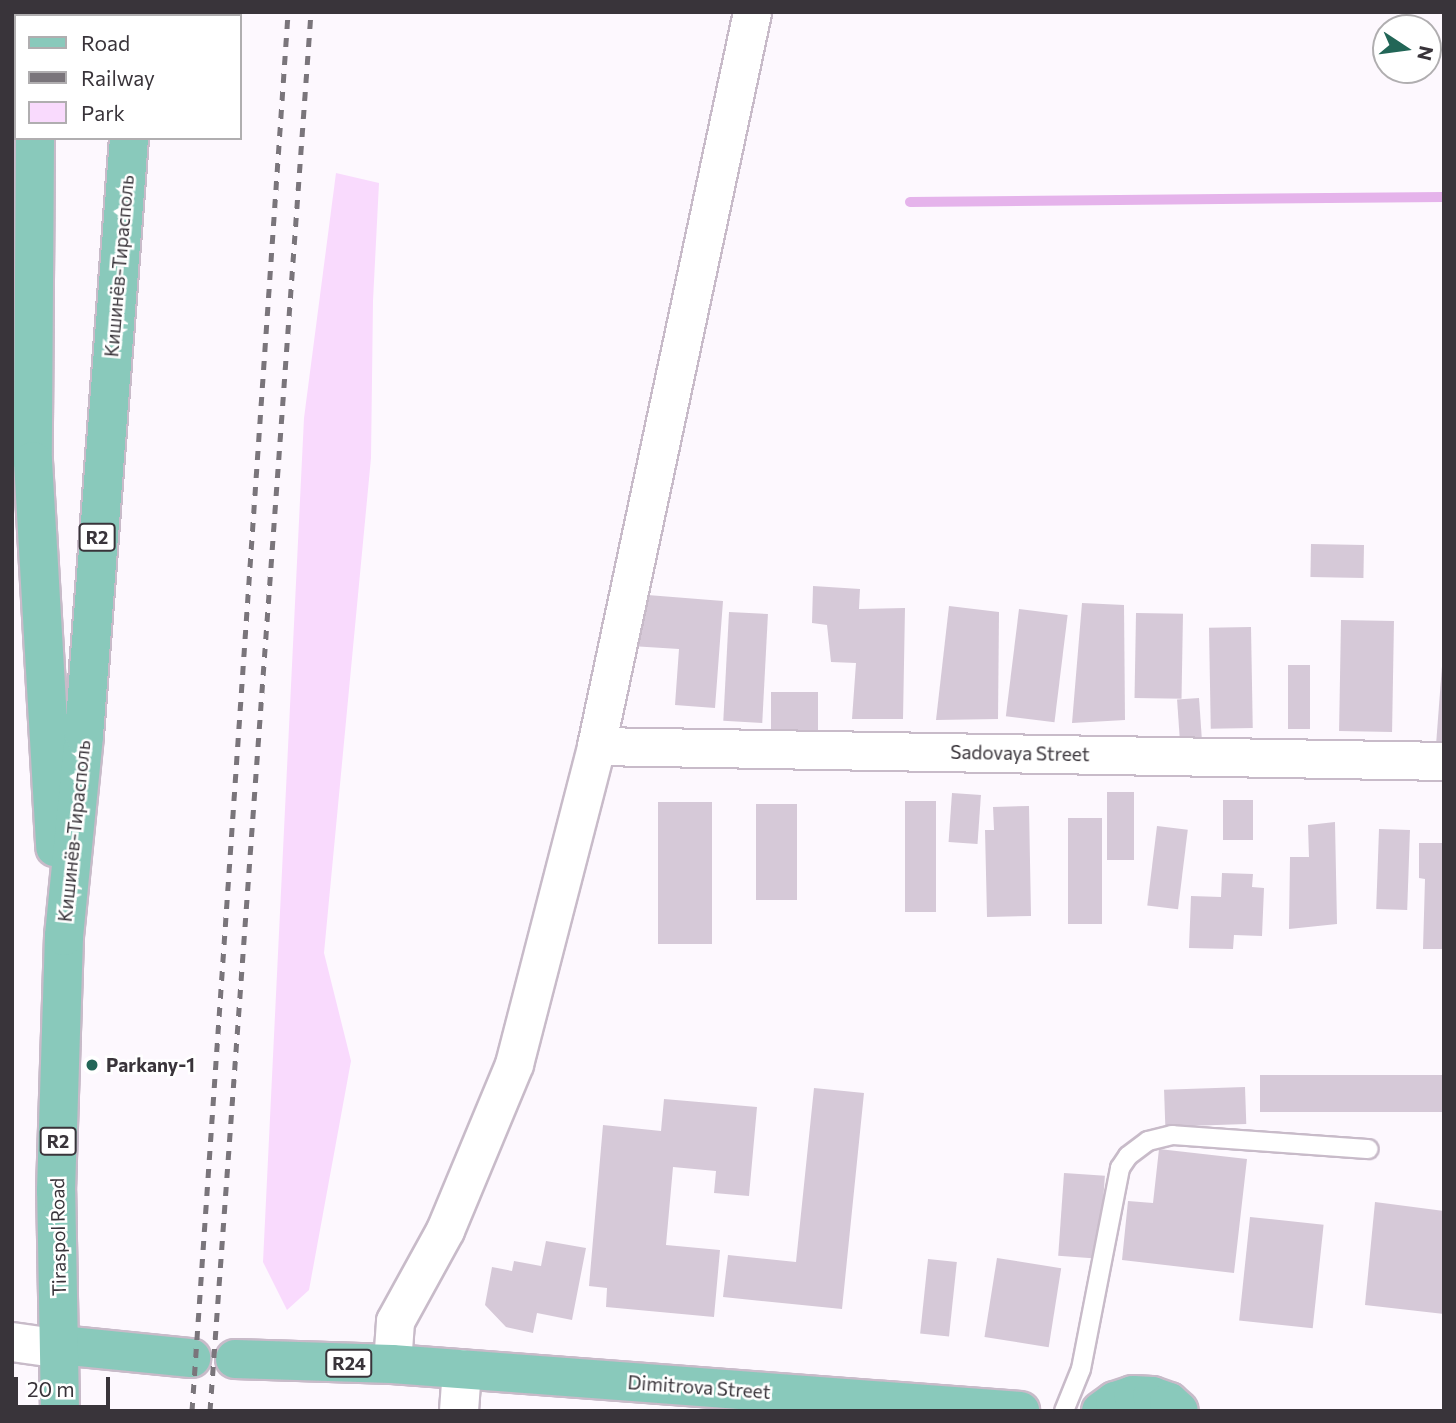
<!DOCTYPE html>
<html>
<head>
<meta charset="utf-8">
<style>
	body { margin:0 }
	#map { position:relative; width:1456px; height:1423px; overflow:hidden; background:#fdf8fe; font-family:Commissioner,sans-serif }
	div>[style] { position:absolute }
	.green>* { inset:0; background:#f9dafd }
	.stream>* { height:10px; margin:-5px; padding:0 5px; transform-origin:5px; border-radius:5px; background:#e5b3eb }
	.building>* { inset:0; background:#d6c9d8; transform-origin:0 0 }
	.roads { filter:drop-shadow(2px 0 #c8bbc9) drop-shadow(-2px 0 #c8bbc9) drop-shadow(0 2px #c8bbc9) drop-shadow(0 -2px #c8bbc9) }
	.service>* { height:18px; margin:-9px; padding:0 9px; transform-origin:9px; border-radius:9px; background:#fff }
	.minor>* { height:37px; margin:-18.5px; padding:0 18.5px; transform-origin:18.5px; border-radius:18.5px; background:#fff }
	.tertiary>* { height:38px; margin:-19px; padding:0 19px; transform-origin:19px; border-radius:19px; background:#fff }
	.primary>* { height:38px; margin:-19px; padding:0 19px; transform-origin:19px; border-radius:19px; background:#89c9bb }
	.rail>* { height:5px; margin-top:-2.5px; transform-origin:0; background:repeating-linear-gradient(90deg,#7a757b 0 9px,transparent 0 18px) }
	.dots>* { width:19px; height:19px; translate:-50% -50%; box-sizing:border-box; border:4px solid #fff; border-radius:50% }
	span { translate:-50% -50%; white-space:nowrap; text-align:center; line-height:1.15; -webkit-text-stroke:5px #fff; paint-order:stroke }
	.shield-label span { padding:2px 5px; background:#fff; border:2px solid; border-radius:5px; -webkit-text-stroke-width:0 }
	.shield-label { font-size:18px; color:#39343a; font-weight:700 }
	.street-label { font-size:19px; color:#39343a }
	.poi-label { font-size:19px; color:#39343a; font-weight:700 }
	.left { translate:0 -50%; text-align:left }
	.frame { position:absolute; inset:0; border:14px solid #39343a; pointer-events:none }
	.legend { position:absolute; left:14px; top:14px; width:228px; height:126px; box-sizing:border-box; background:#fff; border:2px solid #b0aeb0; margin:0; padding:9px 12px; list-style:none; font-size:21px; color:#39343a }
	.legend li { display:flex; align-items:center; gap:14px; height:35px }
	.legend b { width:35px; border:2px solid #b0aeb0 }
	.north { position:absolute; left:1372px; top:14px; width:70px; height:70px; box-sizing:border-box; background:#fff; border:2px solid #b0aeb0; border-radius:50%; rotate:103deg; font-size:19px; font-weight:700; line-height:28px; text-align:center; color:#39343a }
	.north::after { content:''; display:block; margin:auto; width:24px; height:32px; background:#226657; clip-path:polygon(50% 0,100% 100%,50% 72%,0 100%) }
	.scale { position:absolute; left:14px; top:1377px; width:96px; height:32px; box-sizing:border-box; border:4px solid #39343a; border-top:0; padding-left:9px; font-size:21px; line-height:24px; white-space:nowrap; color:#39343a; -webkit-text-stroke:5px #fff; paint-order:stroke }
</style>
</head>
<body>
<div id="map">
	<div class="green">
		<div style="clip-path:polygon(336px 173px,379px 183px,373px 301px,371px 458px,324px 953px,351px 1061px,309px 1290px,287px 1310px,263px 1262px,304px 418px)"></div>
	</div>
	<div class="stream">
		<div style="left:910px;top:202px;width:534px;rotate:-0.54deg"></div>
	</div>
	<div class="building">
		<div style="left:1311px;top:544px;width:53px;height:33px;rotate:1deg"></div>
		<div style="clip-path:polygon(813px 586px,860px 589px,859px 609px,905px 608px,903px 719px,852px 719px,856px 663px,831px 662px,827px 625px,812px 623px)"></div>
		<div style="clip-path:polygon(635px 594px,723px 601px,715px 708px,675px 705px,679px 649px,631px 646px)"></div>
		<div style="clip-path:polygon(1082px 603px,1124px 605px,1125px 720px,1072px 723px)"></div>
		<div style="clip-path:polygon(949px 606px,999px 612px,998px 719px,936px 720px)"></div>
		<div style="left:1019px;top:609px;width:49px;height:108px;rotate:7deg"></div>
		<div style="left:729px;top:612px;width:39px;height:109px;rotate:3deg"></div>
		<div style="left:1136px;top:613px;width:47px;height:85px;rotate:1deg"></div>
		<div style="left:1341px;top:620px;width:53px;height:111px;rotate:1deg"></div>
		<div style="left:1251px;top:627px;width:101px;height:42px;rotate:89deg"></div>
		<div style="left:1288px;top:665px;width:22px;height:64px"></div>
		<div style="clip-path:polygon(1442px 666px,1444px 667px,1444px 745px,1436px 745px)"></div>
		<div style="left:771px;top:692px;width:47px;height:41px"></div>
		<div style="left:1199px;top:698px;width:46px;height:22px;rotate:86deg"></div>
		<div style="left:1107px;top:792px;width:27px;height:68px"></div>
		<div style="left:952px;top:793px;width:29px;height:49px;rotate:4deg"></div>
		<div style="left:1223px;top:800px;width:30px;height:40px"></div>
		<div style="left:905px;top:801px;width:31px;height:111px"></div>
		<div style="left:658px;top:802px;width:54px;height:142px"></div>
		<div style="left:756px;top:804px;width:41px;height:96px"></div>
		<div style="clip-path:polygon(1029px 806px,1031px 916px,987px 917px,985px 830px,994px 830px,993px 807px)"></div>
		<div style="left:1068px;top:818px;width:34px;height:106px"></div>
		<div style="clip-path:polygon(1335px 822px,1337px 924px,1289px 929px,1290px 857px,1309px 857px,1308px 825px)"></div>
		<div style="left:1157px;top:826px;width:31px;height:80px;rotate:7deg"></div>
		<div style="left:1379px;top:829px;width:31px;height:80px;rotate:2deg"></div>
		<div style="clip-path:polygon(1419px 843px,1444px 843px,1444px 949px,1423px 949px,1425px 879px,1419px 878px)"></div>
		<div style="clip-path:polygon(1222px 873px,1253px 874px,1252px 887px,1264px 888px,1262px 936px,1234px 935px,1233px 949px,1189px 948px,1191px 896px,1221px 897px)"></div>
		<div style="left:1444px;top:1075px;width:37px;height:184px;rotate:90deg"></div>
		<div style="left:1245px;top:1087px;width:37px;height:81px;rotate:88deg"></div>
		<div style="clip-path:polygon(814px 1088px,864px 1093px,842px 1309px,723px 1297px,728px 1255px,796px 1262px)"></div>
		<div style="clip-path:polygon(664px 1099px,757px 1107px,749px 1196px,714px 1193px,716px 1171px,673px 1167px,666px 1245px,720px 1250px,714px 1317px,606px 1307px,607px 1288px,589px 1286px,603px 1125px,661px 1131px)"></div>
		<div style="clip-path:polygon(1159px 1149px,1247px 1159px,1234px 1273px,1122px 1260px,1128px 1201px,1153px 1203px)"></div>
		<div style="left:1064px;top:1173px;width:41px;height:83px;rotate:4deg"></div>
		<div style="clip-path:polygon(1375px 1202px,1444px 1211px,1444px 1314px,1365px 1305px)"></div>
		<div style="left:1250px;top:1217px;width:74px;height:104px;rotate:6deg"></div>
		<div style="clip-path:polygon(546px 1241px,586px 1248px,572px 1320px,537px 1313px,533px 1333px,506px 1327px,485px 1305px,492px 1267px,512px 1271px,514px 1261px,541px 1266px)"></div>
		<div style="left:997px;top:1258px;width:65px;height:80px;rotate:9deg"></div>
		<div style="left:928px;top:1259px;width:29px;height:75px;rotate:6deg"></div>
	</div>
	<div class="roads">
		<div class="service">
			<div style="left:1064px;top:1411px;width:45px;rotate:-68deg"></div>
			<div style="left:1081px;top:1369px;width:205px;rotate:-79deg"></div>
			<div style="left:1120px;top:1168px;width:14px;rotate:-56deg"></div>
			<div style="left:1128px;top:1156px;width:25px;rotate:-37deg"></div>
			<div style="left:1148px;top:1141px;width:25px;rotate:-14deg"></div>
			<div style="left:1172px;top:1135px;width:197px;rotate:4.1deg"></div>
		</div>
		<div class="minor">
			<div style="left:596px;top:746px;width:848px;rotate:1.01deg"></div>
			<div style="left:392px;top:1364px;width:43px;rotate:-86deg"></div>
			<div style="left:395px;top:1321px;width:104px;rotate:-61.2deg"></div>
			<div style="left:445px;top:1230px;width:180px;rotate:-67.4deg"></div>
			<div style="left:514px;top:1064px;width:328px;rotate:-75.5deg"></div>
			<div style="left:596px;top:746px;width:750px;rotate:-78deg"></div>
		</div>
		<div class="tertiary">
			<div style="left:12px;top:1342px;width:36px;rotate:8deg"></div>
			<div style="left:48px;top:1347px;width:12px;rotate:-9deg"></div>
			<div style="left:459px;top:1411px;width:42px;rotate:-85.9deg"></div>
		</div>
		<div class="primary">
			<div style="left:27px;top:12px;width:4px;rotate:90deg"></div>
			<div style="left:139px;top:16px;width:4px;rotate:-90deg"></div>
			<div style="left:35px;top:138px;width:323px;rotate:90.4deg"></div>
			<div style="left:33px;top:461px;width:387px;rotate:86.7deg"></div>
			<div style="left:60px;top:1345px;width:132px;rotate:5.7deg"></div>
			<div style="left:235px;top:1359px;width:157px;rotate:1.8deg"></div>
			<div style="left:392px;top:1364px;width:630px;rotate:4.28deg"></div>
			<div style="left:60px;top:1411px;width:220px;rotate:-91deg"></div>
			<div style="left:56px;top:1191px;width:255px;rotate:-88.2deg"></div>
			<div style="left:64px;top:936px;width:202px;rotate:-84.3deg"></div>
			<div style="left:84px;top:735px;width:599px;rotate:-85.69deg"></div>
			<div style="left:1101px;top:1411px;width:17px;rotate:-36deg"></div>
			<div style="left:1115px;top:1401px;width:19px;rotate:-18deg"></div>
			<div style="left:1133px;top:1395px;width:19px;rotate:3deg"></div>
			<div style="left:1152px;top:1396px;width:18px;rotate:19deg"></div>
			<div style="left:1169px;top:1402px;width:13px;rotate:42deg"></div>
		</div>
	</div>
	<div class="rail">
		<div style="left:192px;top:1411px;width:1402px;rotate:-86.07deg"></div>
		<div style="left:210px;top:1411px;width:1403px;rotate:-85.87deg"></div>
	</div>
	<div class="dots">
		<div style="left:92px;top:1065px;background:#226657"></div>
	</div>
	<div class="shield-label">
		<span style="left:97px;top:537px">R2</span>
		<span style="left:58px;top:1141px">R2</span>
		<span style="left:349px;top:1363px">R24</span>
	</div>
	<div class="street-label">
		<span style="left:119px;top:266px;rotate:-85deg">Кишинёв-Тирасполь</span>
		<span style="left:1020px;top:753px;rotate:1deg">Sadovaya Street</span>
		<span style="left:74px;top:831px;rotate:-84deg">Кишинёв-Тирасполь</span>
		<span style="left:58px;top:1237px;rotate:-91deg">Tiraspol Road</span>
		<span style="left:699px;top:1387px;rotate:4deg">Dimitrova Street</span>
	</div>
	<div class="poi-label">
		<span class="left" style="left:106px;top:1065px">Parkany-1</span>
	</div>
	<div class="frame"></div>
	<ul class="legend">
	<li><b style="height:9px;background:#89c9bb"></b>Road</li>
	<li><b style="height:9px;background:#7a757b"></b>Railway</li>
	<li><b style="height:19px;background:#f9dafd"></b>Park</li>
	</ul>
	<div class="north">N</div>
	<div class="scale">20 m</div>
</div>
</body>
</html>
